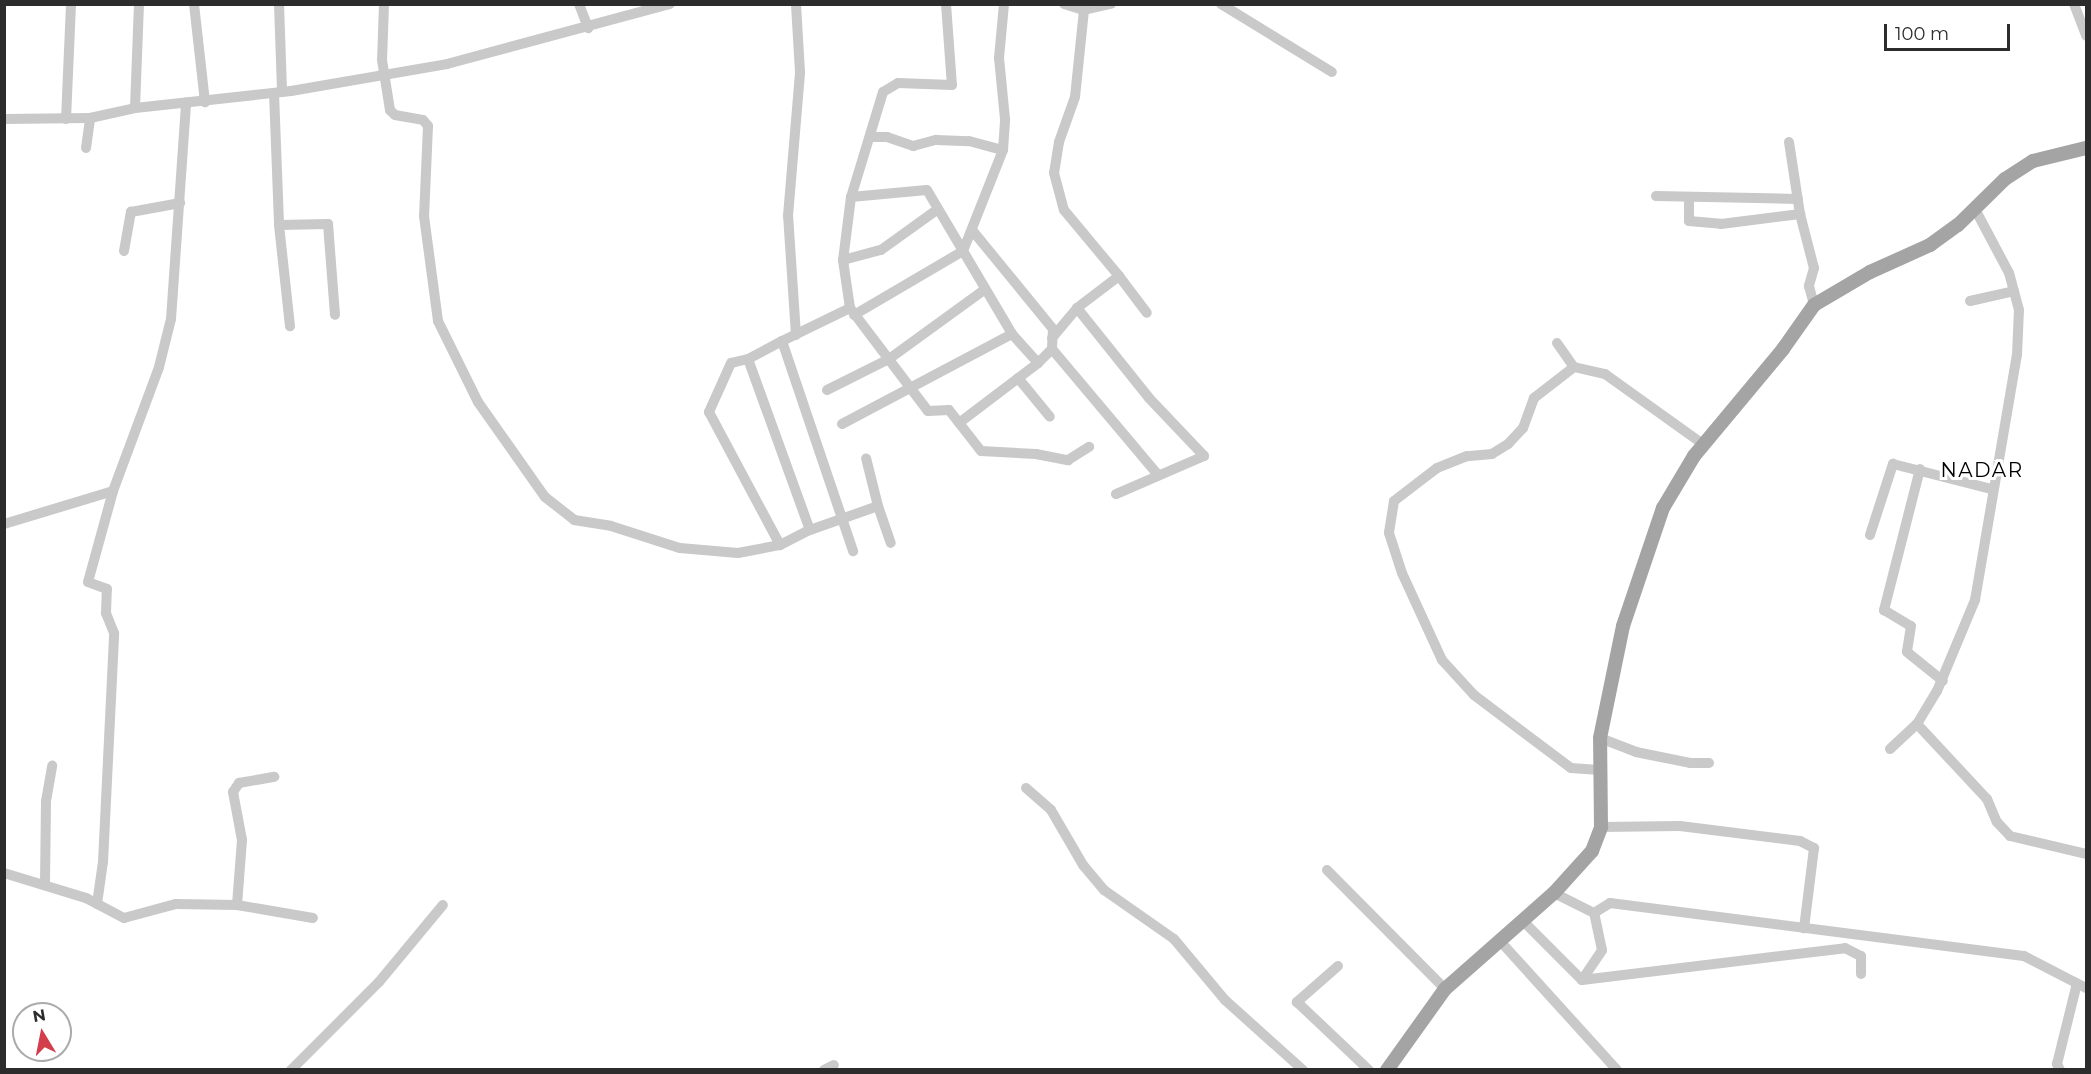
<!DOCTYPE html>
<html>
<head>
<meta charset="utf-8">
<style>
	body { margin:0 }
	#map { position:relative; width:2091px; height:1074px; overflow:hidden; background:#fff; font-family:Montserrat,sans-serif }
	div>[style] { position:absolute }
	.minor>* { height:10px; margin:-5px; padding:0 5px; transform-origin:5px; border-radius:5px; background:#c9c9c9 }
	.major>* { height:14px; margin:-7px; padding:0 7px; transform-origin:7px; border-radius:7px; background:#a4a4a4 }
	span { translate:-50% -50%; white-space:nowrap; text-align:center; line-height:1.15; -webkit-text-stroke:6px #fff; paint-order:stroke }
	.quarter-label { font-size:20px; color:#000; letter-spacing:1.5px }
	.frame { position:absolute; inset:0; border:6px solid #2c2c2c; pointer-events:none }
	.north { position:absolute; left:12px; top:1002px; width:60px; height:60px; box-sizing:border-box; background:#fff; border:2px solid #ababab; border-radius:50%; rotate:350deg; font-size:16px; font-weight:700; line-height:24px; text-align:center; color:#2c2c2c }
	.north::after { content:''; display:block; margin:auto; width:21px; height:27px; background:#d23e4b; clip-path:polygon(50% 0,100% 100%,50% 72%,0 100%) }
	.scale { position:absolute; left:1884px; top:24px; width:126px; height:27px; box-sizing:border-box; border:3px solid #2c2c2c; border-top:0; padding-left:8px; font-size:18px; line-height:21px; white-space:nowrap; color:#2c2c2c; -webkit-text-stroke:4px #fff; paint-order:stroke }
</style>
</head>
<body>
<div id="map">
	<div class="minor">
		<div style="left:194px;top:4px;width:99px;rotate:83.6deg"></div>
		<div style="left:279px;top:4px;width:88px;rotate:88deg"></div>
		<div style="left:384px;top:4px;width:56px;rotate:92deg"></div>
		<div style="left:382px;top:60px;width:51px;rotate:80.9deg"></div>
		<div style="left:390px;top:110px;width:7px;rotate:45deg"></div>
		<div style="left:395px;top:115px;width:28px;rotate:10deg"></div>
		<div style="left:423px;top:120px;width:8px;rotate:50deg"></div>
		<div style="left:428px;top:126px;width:90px;rotate:92.5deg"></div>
		<div style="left:424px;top:216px;width:106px;rotate:82.4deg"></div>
		<div style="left:438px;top:321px;width:90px;rotate:63.7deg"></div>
		<div style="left:478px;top:402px;width:116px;rotate:54.8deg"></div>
		<div style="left:545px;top:497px;width:37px;rotate:38deg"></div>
		<div style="left:574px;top:520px;width:37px;rotate:9deg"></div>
		<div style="left:611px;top:526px;width:72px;rotate:17.7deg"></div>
		<div style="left:680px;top:548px;width:58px;rotate:4.9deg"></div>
		<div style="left:738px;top:553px;width:43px;rotate:-10.8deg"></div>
		<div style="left:780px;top:545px;width:34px;rotate:-27deg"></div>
		<div style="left:579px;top:4px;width:26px;rotate:69deg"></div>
		<div style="left:946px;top:4px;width:81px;rotate:85.8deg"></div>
		<div style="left:952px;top:85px;width:54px;rotate:-177.9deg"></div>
		<div style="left:898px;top:83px;width:17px;rotate:149deg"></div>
		<div style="left:883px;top:92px;width:110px;rotate:106.9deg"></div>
		<div style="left:851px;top:197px;width:64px;rotate:97.2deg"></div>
		<div style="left:843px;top:260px;width:49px;rotate:81.7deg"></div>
		<div style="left:850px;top:308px;width:129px;rotate:52.9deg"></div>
		<div style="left:928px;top:411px;width:21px;rotate:-3deg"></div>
		<div style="left:949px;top:410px;width:52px;rotate:52deg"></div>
		<div style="left:981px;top:451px;width:55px;rotate:3.1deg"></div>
		<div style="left:1036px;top:454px;width:33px;rotate:11deg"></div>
		<div style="left:1068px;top:460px;width:25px;rotate:-32deg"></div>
		<div style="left:1064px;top:4px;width:21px;rotate:17deg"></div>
		<div style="left:1084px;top:10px;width:28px;rotate:-13deg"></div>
		<div style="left:1221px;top:4px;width:130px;rotate:31.5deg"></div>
		<div style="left:2074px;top:4px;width:34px;rotate:69deg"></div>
		<div style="left:1084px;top:10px;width:87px;rotate:95.9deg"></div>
		<div style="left:1075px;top:97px;width:48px;rotate:109.6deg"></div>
		<div style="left:1059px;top:142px;width:31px;rotate:99deg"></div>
		<div style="left:1054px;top:173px;width:38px;rotate:75deg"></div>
		<div style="left:1064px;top:210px;width:86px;rotate:50.2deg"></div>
		<div style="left:1119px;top:276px;width:53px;rotate:142.7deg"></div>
		<div style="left:1077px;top:308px;width:115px;rotate:51.3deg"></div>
		<div style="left:1149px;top:398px;width:80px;rotate:46.5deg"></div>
		<div style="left:1204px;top:456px;width:96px;rotate:156.6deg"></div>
		<div style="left:274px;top:93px;width:132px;rotate:87.8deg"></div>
		<div style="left:279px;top:225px;width:49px;rotate:-1.2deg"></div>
		<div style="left:328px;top:224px;width:91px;rotate:85.6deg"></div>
		<div style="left:135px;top:108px;width:104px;rotate:-87.8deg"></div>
		<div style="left:4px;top:119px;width:86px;rotate:-0.7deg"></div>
		<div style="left:90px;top:118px;width:46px;rotate:-12.5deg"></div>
		<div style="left:135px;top:108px;width:157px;rotate:-6.2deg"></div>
		<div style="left:291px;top:91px;width:158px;rotate:-9.8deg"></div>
		<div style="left:447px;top:64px;width:231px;rotate:-15.1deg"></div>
		<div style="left:66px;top:119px;width:115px;rotate:-87.5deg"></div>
		<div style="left:870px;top:137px;width:17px"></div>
		<div style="left:887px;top:137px;width:28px;rotate:19deg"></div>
		<div style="left:913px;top:146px;width:24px;rotate:-15deg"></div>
		<div style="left:936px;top:140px;width:33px;rotate:2deg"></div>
		<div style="left:969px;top:141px;width:35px;rotate:15deg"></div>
		<div style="left:1789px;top:142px;width:73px;rotate:81.3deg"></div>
		<div style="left:1800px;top:214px;width:56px;rotate:75.5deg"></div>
		<div style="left:1814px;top:268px;width:19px;rotate:106deg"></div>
		<div style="left:1809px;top:286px;width:20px;rotate:75deg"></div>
		<div style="left:86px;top:148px;width:30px;rotate:-82deg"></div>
		<div style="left:1656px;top:196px;width:142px;rotate:1.2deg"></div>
		<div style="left:851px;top:197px;width:76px;rotate:-5.3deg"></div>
		<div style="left:927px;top:190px;width:167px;rotate:59.4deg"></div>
		<div style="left:1012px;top:334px;width:39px;rotate:48deg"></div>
		<div style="left:1038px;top:363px;width:20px;rotate:-45deg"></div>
		<div style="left:1052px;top:349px;width:165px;rotate:49.9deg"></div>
		<div style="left:1689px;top:197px;width:24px;rotate:90deg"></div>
		<div style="left:1689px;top:221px;width:32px;rotate:5deg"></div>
		<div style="left:1721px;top:224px;width:80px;rotate:-7.2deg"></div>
		<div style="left:279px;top:225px;width:102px;rotate:83.8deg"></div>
		<div style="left:972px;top:230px;width:128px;rotate:50.7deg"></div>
		<div style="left:1053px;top:329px;width:20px;rotate:93deg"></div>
		<div style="left:124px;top:251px;width:40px;rotate:-80deg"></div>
		<div style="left:131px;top:212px;width:50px;rotate:-10.4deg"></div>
		<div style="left:843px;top:260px;width:39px;rotate:-15deg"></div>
		<div style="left:881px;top:250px;width:70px;rotate:-35.7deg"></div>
		<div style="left:1119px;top:276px;width:46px;rotate:52.9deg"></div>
		<div style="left:1970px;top:301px;width:45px;rotate:-12.8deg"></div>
		<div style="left:850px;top:308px;width:76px;rotate:154.1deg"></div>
		<div style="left:782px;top:341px;width:222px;rotate:71.3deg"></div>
		<div style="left:854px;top:315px;width:126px;rotate:-30.4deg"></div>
		<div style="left:963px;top:251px;width:109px;rotate:-68.4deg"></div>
		<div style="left:1003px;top:150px;width:31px;rotate:-86deg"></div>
		<div style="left:1005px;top:119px;width:61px;rotate:-95.6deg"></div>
		<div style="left:999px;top:58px;width:54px;rotate:-84.7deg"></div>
		<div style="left:796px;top:335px;width:119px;rotate:-93.8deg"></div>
		<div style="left:788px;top:216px;width:144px;rotate:-85.2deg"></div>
		<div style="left:800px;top:72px;width:68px;rotate:-93.4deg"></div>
		<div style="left:1052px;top:338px;width:39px;rotate:-50deg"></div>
		<div style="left:782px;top:341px;width:38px;rotate:152deg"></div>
		<div style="left:748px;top:359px;width:182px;rotate:70.1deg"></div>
		<div style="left:810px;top:530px;width:72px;rotate:-19.4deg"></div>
		<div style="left:878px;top:506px;width:49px;rotate:-104deg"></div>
		<div style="left:1557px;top:343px;width:29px;rotate:55deg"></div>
		<div style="left:1574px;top:367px;width:32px;rotate:13deg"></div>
		<div style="left:1605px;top:374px;width:122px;rotate:35.6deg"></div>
		<div style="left:748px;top:359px;width:17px;rotate:167deg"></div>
		<div style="left:731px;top:363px;width:54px;rotate:114.2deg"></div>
		<div style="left:709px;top:412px;width:151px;rotate:61.9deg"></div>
		<div style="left:1574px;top:367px;width:51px;rotate:142.2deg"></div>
		<div style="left:1534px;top:398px;width:32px;rotate:110deg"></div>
		<div style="left:1523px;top:428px;width:22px;rotate:133deg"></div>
		<div style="left:1508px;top:444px;width:19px;rotate:148deg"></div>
		<div style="left:1492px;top:454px;width:25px;rotate:175deg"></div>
		<div style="left:1467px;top:456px;width:32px;rotate:158deg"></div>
		<div style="left:1437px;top:468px;width:54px;rotate:142.5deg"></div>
		<div style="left:1394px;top:501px;width:32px;rotate:99deg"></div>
		<div style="left:1389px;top:533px;width:42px;rotate:72deg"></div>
		<div style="left:1402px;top:573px;width:96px;rotate:65.3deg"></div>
		<div style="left:1442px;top:660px;width:47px;rotate:47.6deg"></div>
		<div style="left:1474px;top:695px;width:121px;rotate:37deg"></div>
		<div style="left:1571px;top:768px;width:28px;rotate:4deg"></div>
		<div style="left:1018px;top:378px;width:50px;rotate:50.6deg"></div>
		<div style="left:827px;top:390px;width:69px;rotate:-26.6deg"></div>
		<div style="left:889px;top:359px;width:117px;rotate:-36deg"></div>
		<div style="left:959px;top:423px;width:99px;rotate:-37.2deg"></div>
		<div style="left:842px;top:424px;width:192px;rotate:-27.9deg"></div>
		<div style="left:1920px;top:469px;width:146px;rotate:104.3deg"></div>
		<div style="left:1884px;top:610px;width:31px;rotate:31deg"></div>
		<div style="left:1911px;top:626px;width:26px;rotate:99deg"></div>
		<div style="left:1907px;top:652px;width:46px;rotate:38.9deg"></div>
		<div style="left:878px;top:506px;width:39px;rotate:71deg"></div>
		<div style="left:4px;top:524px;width:114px;rotate:-16.8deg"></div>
		<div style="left:1870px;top:535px;width:75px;rotate:-72.1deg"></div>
		<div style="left:1893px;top:464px;width:101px;rotate:14.3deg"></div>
		<div style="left:1917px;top:724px;width:103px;rotate:47deg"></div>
		<div style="left:1987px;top:799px;width:25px;rotate:67deg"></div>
		<div style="left:1997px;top:822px;width:19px;rotate:47deg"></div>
		<div style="left:2010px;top:836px;width:78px;rotate:13.3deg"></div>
		<div style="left:1600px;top:738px;width:39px;rotate:21deg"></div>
		<div style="left:1636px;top:752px;width:55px;rotate:11.5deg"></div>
		<div style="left:1690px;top:763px;width:19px"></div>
		<div style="left:1890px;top:749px;width:37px;rotate:-43deg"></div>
		<div style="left:1917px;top:724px;width:39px;rotate:-59deg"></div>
		<div style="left:1937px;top:691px;width:99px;rotate:-67.3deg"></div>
		<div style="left:1975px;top:600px;width:249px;rotate:-80.3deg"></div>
		<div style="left:2017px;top:355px;width:45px;rotate:-87.5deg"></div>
		<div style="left:2019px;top:310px;width:38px;rotate:-105deg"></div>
		<div style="left:2009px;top:273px;width:72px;rotate:-118deg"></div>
		<div style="left:1026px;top:788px;width:33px;rotate:41deg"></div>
		<div style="left:1051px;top:810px;width:64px;rotate:59.8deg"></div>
		<div style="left:1083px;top:865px;width:33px;rotate:50deg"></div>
		<div style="left:1104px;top:890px;width:85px;rotate:35deg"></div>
		<div style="left:1174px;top:939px;width:80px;rotate:50.1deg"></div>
		<div style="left:1225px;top:1000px;width:105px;rotate:41.9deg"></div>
		<div style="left:1601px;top:827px;width:79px;rotate:-0.7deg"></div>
		<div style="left:1680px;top:826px;width:121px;rotate:7.1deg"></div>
		<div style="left:1800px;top:841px;width:16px;rotate:27deg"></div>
		<div style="left:1814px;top:848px;width:81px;rotate:97.1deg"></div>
		<div style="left:1327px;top:870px;width:168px;rotate:45.2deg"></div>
		<div style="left:4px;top:873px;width:86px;rotate:17deg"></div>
		<div style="left:86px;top:898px;width:43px;rotate:27.8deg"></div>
		<div style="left:124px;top:918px;width:54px;rotate:-15.1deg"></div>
		<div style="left:176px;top:904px;width:61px;rotate:0.9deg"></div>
		<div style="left:237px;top:905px;width:77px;rotate:9.7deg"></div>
		<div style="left:45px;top:883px;width:82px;rotate:-89.3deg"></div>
		<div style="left:46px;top:801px;width:36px;rotate:-80deg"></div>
		<div style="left:1554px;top:893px;width:45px;rotate:26.6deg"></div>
		<div style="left:1594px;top:913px;width:19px;rotate:-32deg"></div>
		<div style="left:1610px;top:903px;width:417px;rotate:7.3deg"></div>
		<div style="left:2024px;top:956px;width:70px;rotate:27.3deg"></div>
		<div style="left:97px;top:904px;width:42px;rotate:-81.9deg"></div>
		<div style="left:103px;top:862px;width:229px;rotate:-87.2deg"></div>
		<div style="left:114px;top:633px;width:22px;rotate:-112deg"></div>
		<div style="left:106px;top:613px;width:24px;rotate:-88deg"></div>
		<div style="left:107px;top:589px;width:20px;rotate:-160deg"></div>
		<div style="left:88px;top:582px;width:94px;rotate:-74.6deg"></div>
		<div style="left:113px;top:491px;width:132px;rotate:-69.6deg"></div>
		<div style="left:159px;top:367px;width:49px;rotate:-76deg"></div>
		<div style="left:171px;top:319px;width:217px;rotate:-86deg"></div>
		<div style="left:237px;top:905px;width:65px;rotate:-85.6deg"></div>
		<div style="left:242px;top:840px;width:49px;rotate:-100.6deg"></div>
		<div style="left:233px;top:792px;width:11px;rotate:-56deg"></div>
		<div style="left:239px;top:783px;width:36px;rotate:-10deg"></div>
		<div style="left:1523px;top:921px;width:83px;rotate:45deg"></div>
		<div style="left:1582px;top:980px;width:265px;rotate:-6.9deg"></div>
		<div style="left:1845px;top:948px;width:18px;rotate:27deg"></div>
		<div style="left:1861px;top:956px;width:18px;rotate:90deg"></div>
		<div style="left:1500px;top:941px;width:174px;rotate:47.8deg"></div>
		<div style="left:1338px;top:966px;width:55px;rotate:138.7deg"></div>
		<div style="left:1297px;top:1002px;width:99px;rotate:43.4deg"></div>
		<div style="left:1582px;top:980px;width:36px;rotate:-56deg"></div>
		<div style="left:1602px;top:950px;width:38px;rotate:-102deg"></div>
		<div style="left:291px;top:1070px;width:124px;rotate:-45deg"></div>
		<div style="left:379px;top:982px;width:100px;rotate:-50.3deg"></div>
		<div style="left:824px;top:1070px;width:11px;rotate:-27deg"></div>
		<div style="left:2060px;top:1070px;width:7px;rotate:-117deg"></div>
		<div style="left:2057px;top:1064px;width:83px;rotate:-76.1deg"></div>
	</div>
	<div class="major">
		<div style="left:1387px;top:1070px;width:100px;rotate:-54.4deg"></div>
		<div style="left:1445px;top:989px;width:145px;rotate:-41.4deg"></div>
		<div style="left:1554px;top:893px;width:57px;rotate:-47.9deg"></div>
		<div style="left:1592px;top:851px;width:26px;rotate:-69deg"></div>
		<div style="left:1601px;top:827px;width:89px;rotate:-90.6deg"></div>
		<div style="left:1600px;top:738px;width:114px;rotate:-78.4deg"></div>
		<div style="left:1623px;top:626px;width:125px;rotate:-71.3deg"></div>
		<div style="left:1663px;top:508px;width:61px;rotate:-59.2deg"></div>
		<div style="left:1694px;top:456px;width:139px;rotate:-50.2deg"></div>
		<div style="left:1783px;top:349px;width:54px;rotate:-54.8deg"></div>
		<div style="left:1814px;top:305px;width:65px;rotate:-30.5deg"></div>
		<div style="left:1870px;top:272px;width:66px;rotate:-24.2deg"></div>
		<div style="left:1930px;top:245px;width:34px;rotate:-36deg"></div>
		<div style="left:1958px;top:225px;width:66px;rotate:-44.4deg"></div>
		<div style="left:2005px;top:179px;width:33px;rotate:-33deg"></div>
		<div style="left:2033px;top:161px;width:55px;rotate:-13.8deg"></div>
	</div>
	<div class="quarter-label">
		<span style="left:1982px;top:470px">NADAR</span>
	</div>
	<div class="frame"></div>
	<div class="north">N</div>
	<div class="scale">100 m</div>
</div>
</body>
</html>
